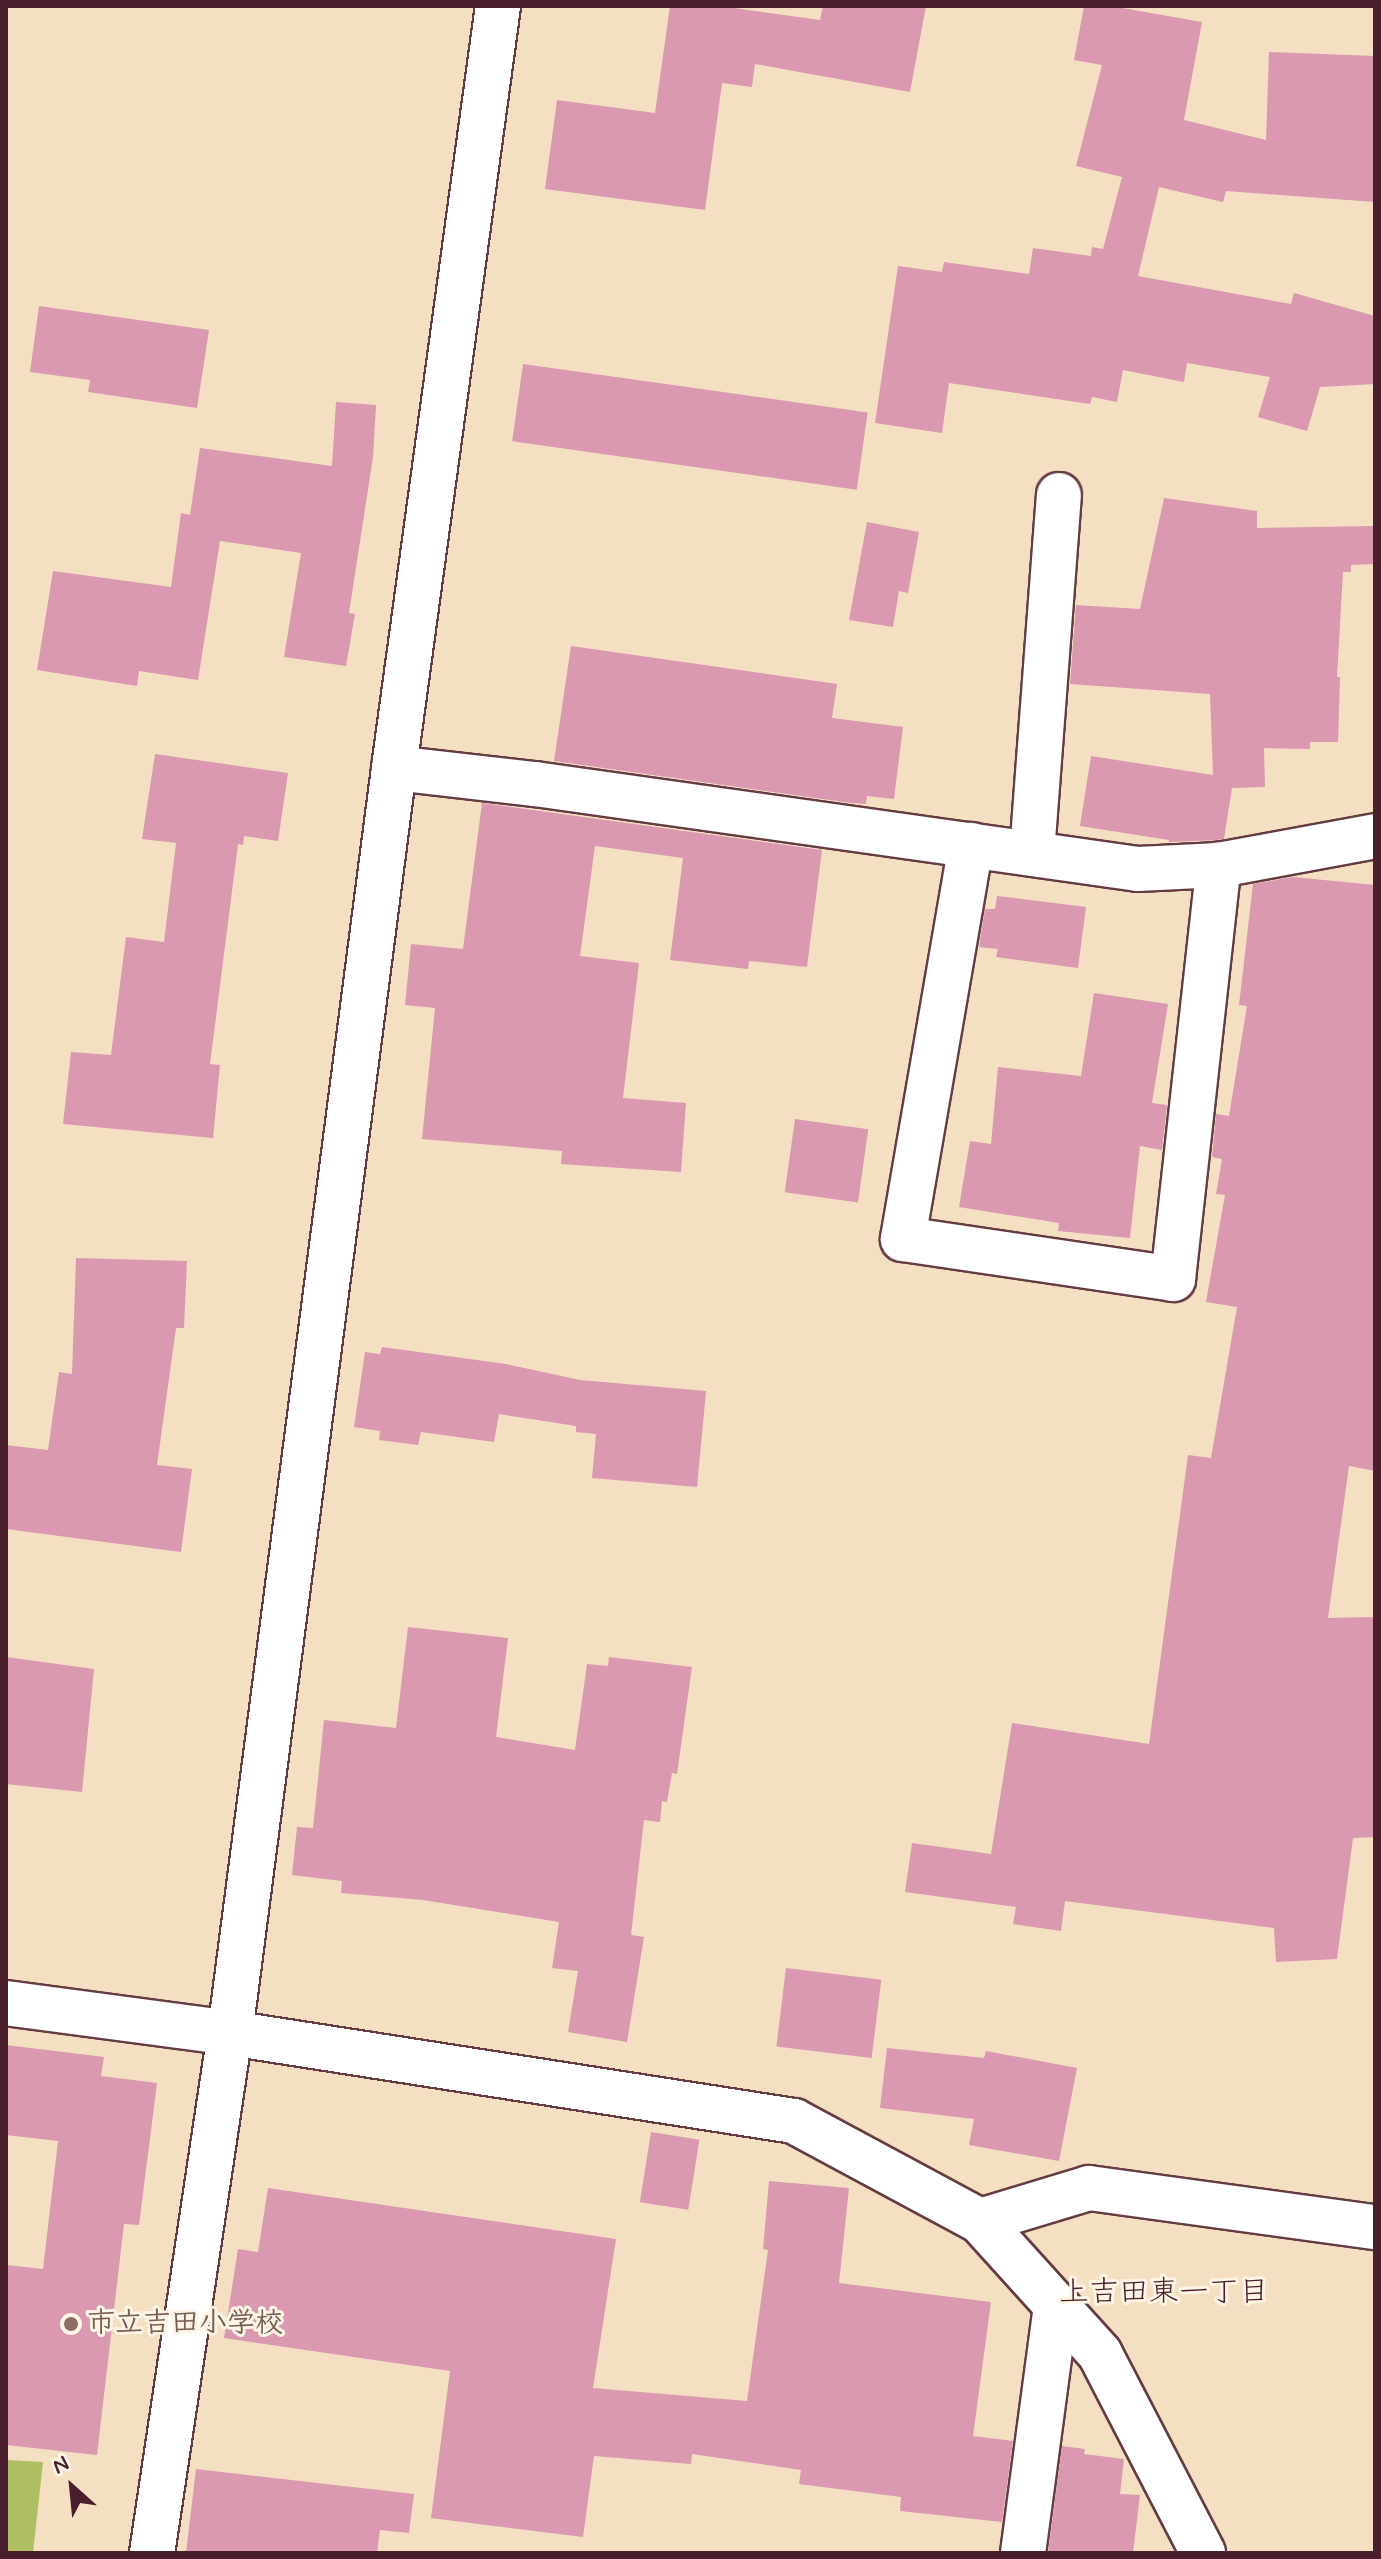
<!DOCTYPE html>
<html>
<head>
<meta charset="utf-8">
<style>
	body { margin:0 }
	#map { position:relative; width:1381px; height:2559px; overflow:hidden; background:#f4dfc2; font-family:Mynerve,"Klee One",sans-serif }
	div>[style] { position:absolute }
	.green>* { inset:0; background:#adbf62 }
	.building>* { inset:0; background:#da98b1; transform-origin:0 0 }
	.roads { filter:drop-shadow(2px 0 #643c42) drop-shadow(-2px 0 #643c42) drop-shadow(0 2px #643c42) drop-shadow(0 -2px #643c42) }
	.minor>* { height:44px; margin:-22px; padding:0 22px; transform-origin:22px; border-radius:22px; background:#fff }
	.dots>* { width:22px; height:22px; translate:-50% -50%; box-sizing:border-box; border:4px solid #fcf5e5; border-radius:50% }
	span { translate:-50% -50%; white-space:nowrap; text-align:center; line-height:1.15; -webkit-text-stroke:6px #fcf5e5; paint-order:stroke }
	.education-label { font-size:28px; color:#785e54; font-weight:700 }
	.left { translate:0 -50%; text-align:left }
	.neighbourhood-label { font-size:30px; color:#4a1f2b }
	.frame { position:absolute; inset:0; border:8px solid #4a1f2b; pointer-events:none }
	.north { position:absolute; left:32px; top:2447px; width:80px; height:80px; -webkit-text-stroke:6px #fcf5e5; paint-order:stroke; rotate:333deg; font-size:22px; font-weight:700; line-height:32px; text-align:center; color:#4a1f2b }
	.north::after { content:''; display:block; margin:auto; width:28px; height:36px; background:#4a1f2b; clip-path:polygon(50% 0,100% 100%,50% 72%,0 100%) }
</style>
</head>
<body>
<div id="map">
	<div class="green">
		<div style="clip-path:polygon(6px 2460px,43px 2462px,33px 2553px,6px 2553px)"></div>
	</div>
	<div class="building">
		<div style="clip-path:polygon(670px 6px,720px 6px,820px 20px,823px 6px,926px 6px,910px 92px,755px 64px,752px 87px,722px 83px,705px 210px,545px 189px,557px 100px,655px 113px)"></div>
		<div style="clip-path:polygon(1084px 6px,1111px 6px,1202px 22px,1184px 120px,1266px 140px,1269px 52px,1375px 56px,1375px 202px,1226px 191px,1223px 202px,1159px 187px,1138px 276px,1291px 304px,1294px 293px,1375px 316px,1375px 384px,1320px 387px,1307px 431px,1258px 417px,1270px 377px,1187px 363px,1184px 382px,1123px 370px,1117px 402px,1092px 397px,1090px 404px,949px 383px,942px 433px,875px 423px,898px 266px,942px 272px,944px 262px,1029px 274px,1033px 248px,1091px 256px,1092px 247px,1103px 249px,1122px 177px,1076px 166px,1102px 65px,1074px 60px)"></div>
		<div style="clip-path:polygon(39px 306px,209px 330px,197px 408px,88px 392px,90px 380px,30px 372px)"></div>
		<div style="left:523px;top:364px;width:348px;height:78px;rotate:8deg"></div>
		<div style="clip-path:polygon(336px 402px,376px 405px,373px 457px,349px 613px,355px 614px,346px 666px,284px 657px,301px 553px,220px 541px,198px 680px,139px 671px,137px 686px,37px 670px,53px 571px,171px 587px,181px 513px,190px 515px,200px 448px,332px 466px)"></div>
		<div style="clip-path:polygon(1164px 498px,1257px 511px,1257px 528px,1375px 526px,1375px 564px,1351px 565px,1351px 572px,1343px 572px,1337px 677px,1340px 677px,1338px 742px,1310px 742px,1310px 749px,1264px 748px,1265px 787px,1232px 788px,1224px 839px,1216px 840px,1169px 842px,1169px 840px,1080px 826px,1091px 756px,1213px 775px,1210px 694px,1070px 684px,1076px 605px,1140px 609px)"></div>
		<div style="clip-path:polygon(867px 522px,919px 532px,908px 593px,899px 591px,893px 627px,849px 620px)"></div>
		<div style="clip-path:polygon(571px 646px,837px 684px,832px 718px,903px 727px,894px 799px,867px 796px,866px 804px,851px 803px,554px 761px)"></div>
		<div style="clip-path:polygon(155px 754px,288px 773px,278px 841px,244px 836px,243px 845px,238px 844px,210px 1064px,220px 1065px,213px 1138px,63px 1124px,71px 1052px,111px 1055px,126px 937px,164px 942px,176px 843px,142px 839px)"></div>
		<div style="clip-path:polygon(482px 803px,822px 850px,807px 967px,749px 961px,748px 969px,670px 960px,683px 858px,595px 846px,580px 956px,639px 963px,623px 1098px,686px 1103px,681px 1172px,561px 1164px,562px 1151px,422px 1139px,435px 1008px,405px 1005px,411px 944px,463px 949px)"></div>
		<div style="clip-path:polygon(1293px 877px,1375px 885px,1375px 1471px,1349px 1466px,1328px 1618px,1375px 1617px,1375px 1837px,1353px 1838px,1337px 1959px,1276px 1962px,1274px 1928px,1065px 1901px,1061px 1931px,1013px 1924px,1016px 1907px,905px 1892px,912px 1843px,991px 1854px,1012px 1723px,1149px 1744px,1188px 1455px,1211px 1458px,1237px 1307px,1206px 1302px,1225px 1195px,1216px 1194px,1222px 1159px,1212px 1157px,1216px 1114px,1229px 1116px,1247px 1006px,1239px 1005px,1253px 884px)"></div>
		<div style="clip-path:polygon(997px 896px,1086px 907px,1078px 968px,996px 957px,998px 949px,979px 947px,985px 909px,995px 909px)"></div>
		<div style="clip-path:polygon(1094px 993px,1168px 1004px,1152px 1103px,1167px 1105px,1162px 1150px,1140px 1146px,1130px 1238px,1058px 1231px,1059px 1223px,959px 1207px,970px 1141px,991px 1144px,998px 1067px,1081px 1076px)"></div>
		<div style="left:795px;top:1119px;width:74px;height:74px;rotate:8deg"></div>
		<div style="clip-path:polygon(76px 1258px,187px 1261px,184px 1328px,176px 1328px,157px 1465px,192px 1469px,181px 1552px,6px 1529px,6px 1445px,48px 1450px,59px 1372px,72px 1374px)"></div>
		<div style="clip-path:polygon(382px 1347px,506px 1364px,580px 1380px,706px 1391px,697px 1487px,592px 1478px,596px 1434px,576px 1432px,576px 1426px,499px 1414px,494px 1442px,421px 1432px,418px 1445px,379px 1440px,380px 1431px,354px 1427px,365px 1352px,380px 1354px)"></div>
		<div style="clip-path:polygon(408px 1627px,508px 1638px,496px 1737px,575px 1750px,587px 1664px,608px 1666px,609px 1657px,692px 1667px,677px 1774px,672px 1773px,667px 1802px,662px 1801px,660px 1822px,644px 1820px,631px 1935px,644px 1937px,627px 2042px,568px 2032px,578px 1971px,552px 1968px,559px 1922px,423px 1900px,341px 1893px,342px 1881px,292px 1875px,297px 1827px,313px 1828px,324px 1720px,396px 1728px)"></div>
		<div style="clip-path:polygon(6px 1657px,94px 1669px,82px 1792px,6px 1784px)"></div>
		<div style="left:786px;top:1968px;width:96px;height:79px;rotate:7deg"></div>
		<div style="clip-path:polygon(6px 2045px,104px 2057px,101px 2076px,157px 2083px,139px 2225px,124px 2224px,97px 2455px,6px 2445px,6px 2265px,43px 2269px,58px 2141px,6px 2135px)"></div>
		<div style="clip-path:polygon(887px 2048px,984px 2058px,986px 2051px,1077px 2068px,1059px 2161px,969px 2145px,974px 2119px,880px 2108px)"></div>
		<div style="left:651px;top:2132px;width:49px;height:71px;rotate:9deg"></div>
		<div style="clip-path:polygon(769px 2181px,849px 2188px,839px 2283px,991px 2302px,973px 2436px,1013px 2441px,1002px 2522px,900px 2511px,901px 2497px,799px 2484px,801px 2470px,692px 2454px,691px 2464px,594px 2456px,583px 2537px,431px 2518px,450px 2371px,224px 2338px,238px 2249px,258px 2252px,268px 2188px,616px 2239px,593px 2388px,747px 2401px,768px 2250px,763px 2249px)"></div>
		<div style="clip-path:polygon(1062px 2446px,1085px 2449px,1084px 2454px,1124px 2459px,1120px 2494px,1140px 2495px,1133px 2553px,1048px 2553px)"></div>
		<div style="clip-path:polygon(196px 2469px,414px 2494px,409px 2533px,380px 2530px,377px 2553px,186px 2553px)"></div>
	</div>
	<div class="roads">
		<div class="minor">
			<div style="left:394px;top:768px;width:142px;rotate:6.5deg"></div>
			<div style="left:535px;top:784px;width:609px;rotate:8.02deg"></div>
			<div style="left:1138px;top:869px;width:81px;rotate:-2.8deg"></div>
			<div style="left:1219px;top:865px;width:159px;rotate:-10.5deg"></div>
			<div style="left:971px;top:845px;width:400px;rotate:99.8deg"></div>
			<div style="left:903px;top:1239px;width:273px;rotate:8.4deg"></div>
			<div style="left:1173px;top:1279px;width:417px;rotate:-83.7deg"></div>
			<div style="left:1032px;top:853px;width:359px;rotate:-85.7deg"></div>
			<div style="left:6px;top:2003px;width:226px;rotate:7.6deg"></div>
			<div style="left:230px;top:2033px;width:571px;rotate:8.87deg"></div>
			<div style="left:794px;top:2121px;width:211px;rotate:28.3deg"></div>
			<div style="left:980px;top:2221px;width:179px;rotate:47.9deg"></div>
			<div style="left:1100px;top:2354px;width:224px;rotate:62.6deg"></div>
			<div style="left:980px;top:2221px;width:114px;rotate:-16.8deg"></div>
			<div style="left:1089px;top:2188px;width:289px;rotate:7.8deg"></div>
			<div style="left:152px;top:2553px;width:526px;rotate:-81.47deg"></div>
			<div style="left:230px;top:2033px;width:1276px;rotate:-82.61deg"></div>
			<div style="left:394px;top:768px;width:769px;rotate:-82.23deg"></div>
			<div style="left:1023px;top:2553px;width:250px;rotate:-82.4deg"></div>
		</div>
	</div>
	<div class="dots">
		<div style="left:71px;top:2324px;background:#8d6e63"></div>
	</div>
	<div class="education-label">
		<span class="left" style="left:87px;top:2324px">市立吉田小学校</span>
	</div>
	<div class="neighbourhood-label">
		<span style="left:1164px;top:2293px">上吉田東一丁目</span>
	</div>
	<div class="frame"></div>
	<div class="north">N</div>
</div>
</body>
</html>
